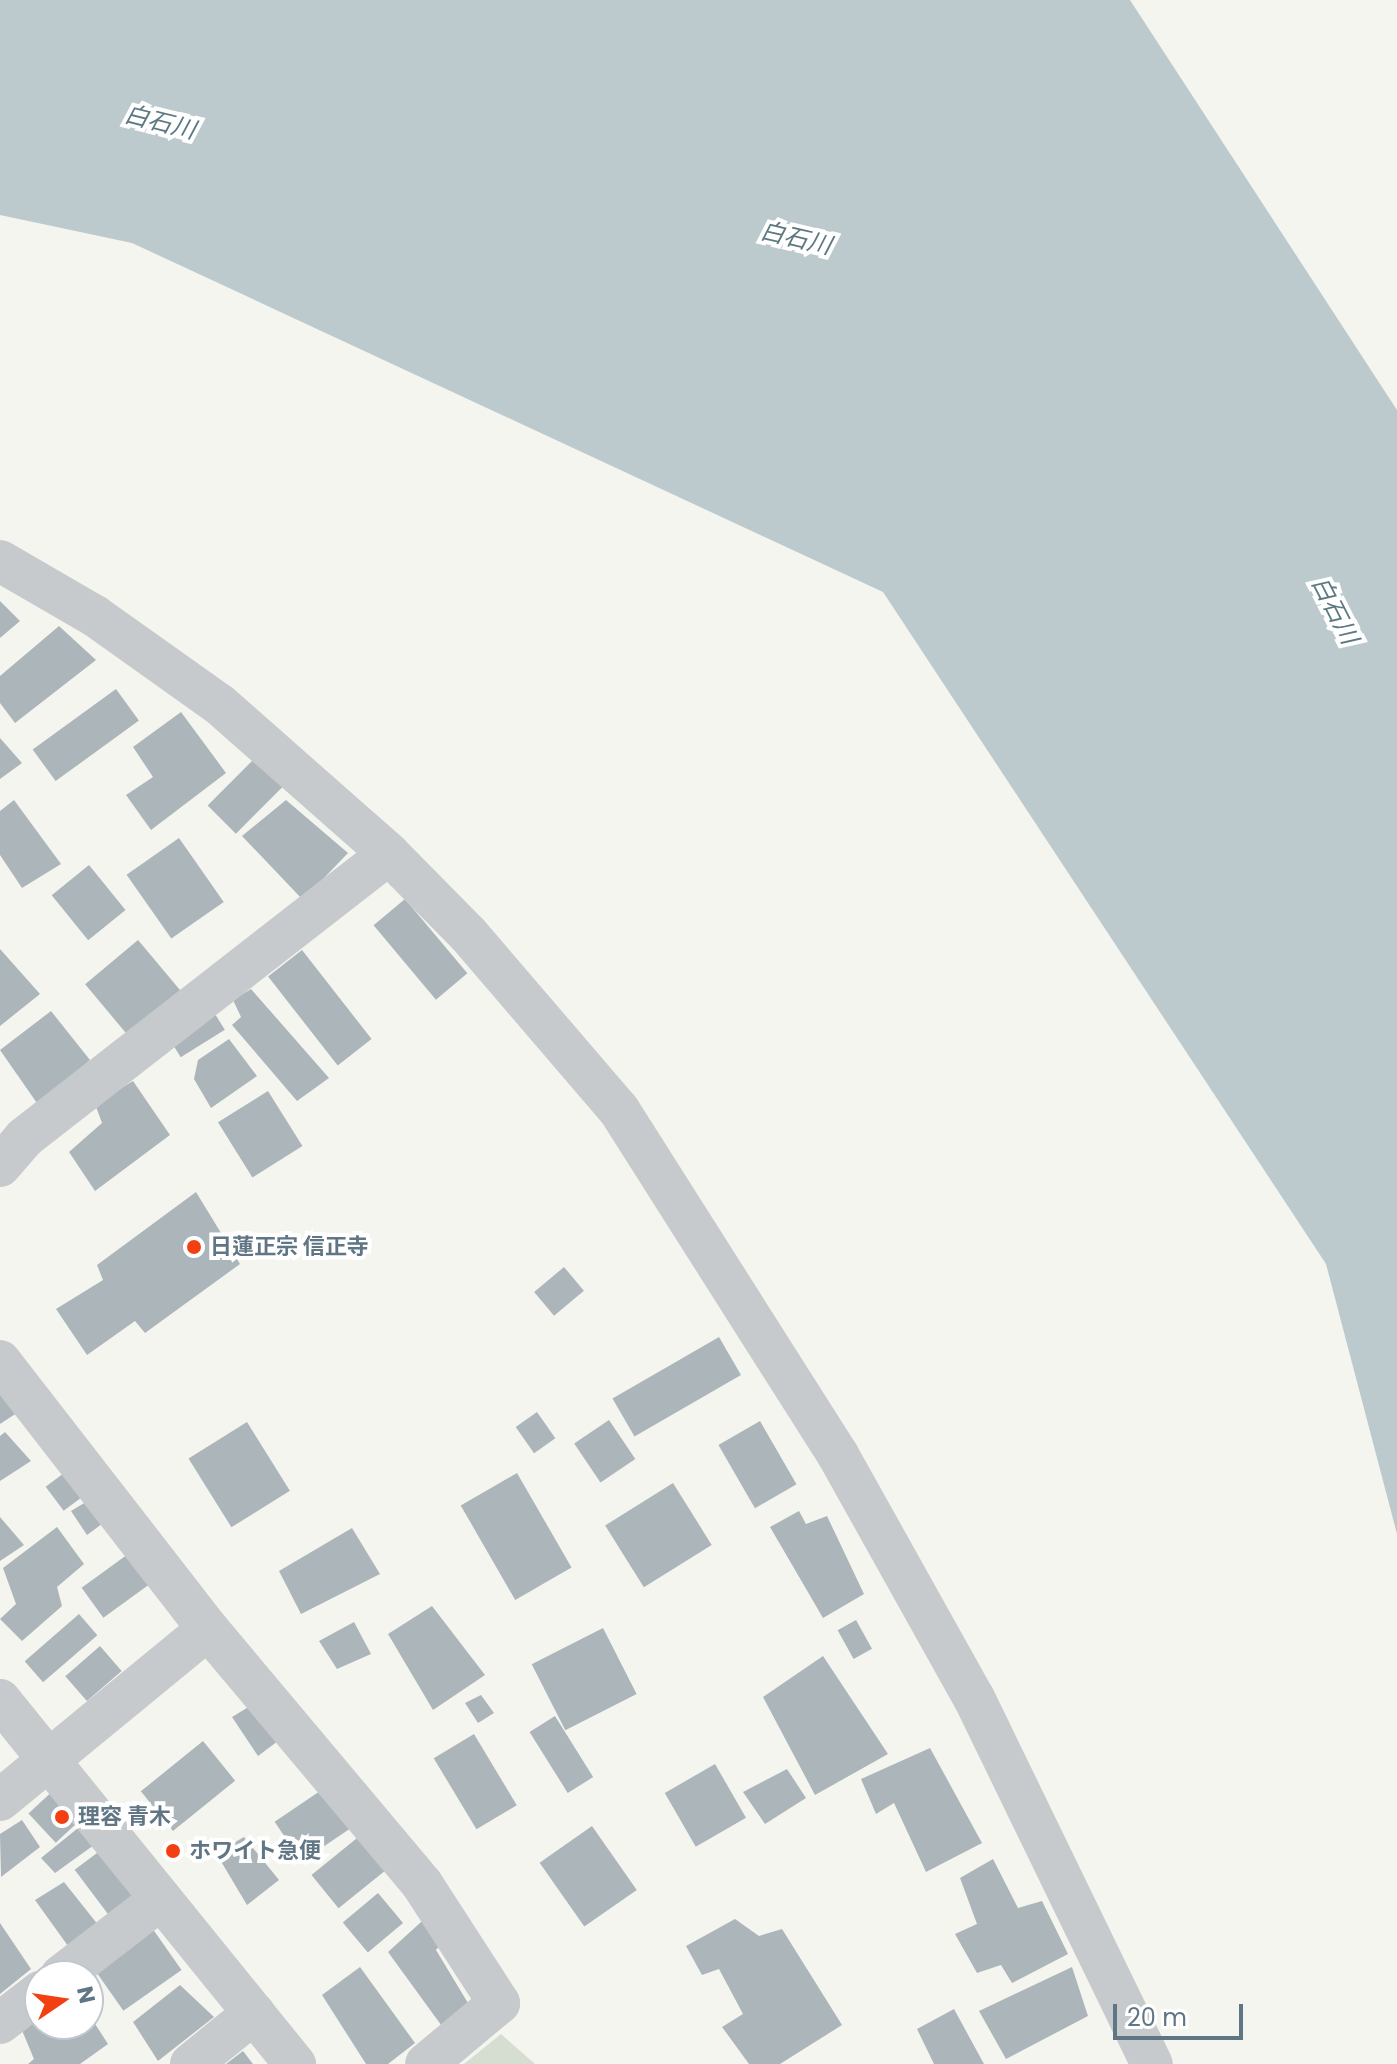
<!DOCTYPE html>
<html>
<head>
<meta charset="utf-8">
<style>
	body { margin:0 }
	#map { position:relative; width:1397px; height:2064px; overflow:hidden; background:#f5f5f0; font-family:Poppins,"Noto Sans JP",sans-serif }
	div>[style] { position:absolute }
	.green>* { inset:0; background:#d6ddd1 }
	.water>* { inset:0; background:#bccace }
	.building>* { inset:0; background:#acb5b9; transform-origin:0 0 }
	.minor>* { height:42px; margin:-21px; padding:0 21px; transform-origin:21px; border-radius:21px; background:#c7cacd }
	.dots>* { width:22px; height:22px; translate:-50% -50%; box-sizing:border-box; border:4px solid #fff; border-radius:50% }
	span { translate:-50% -50%; white-space:nowrap; text-align:center; line-height:1.15; -webkit-text-stroke:8px #fff; paint-order:stroke }
	.poi-label { font-size:22px; color:#617684; font-weight:700 }
	.left { translate:0 -50%; text-align:left }
	.water-label { font-size:24px; color:#5c7982; font-style:italic }
	.north { position:absolute; left:24px; top:1960px; width:80px; height:80px; box-sizing:border-box; background:#fff; border:2px solid #c0c8ce; border-radius:50%; rotate:77deg; font-size:22px; font-weight:700; line-height:32px; text-align:center; color:#617684 }
	.north::after { content:''; display:block; margin:auto; width:28px; height:36px; background:#f34013; clip-path:polygon(50% 0,100% 100%,50% 72%,0 100%) }
	.scale { position:absolute; left:1113px; top:2004px; width:130px; height:36px; box-sizing:border-box; border:4px solid #617684; border-top:0; padding-left:10px; font-size:24px; line-height:28px; white-space:nowrap; color:#617684; -webkit-text-stroke:6px #fff; paint-order:stroke }
</style>
</head>
<body>
<div id="map">
	<div class="green">
		<div style="clip-path:polygon(501px 2034px,535px 2064px,464px 2064px)"></div>
	</div>
	<div class="water">
		<div style="clip-path:polygon(0 0,1130px 0,1397px 410px,1397px 1534px,1326px 1264px,883px 592px,132px 243px,0 215px)"></div>
	</div>
	<div class="building">
		<div style="clip-path:polygon(0 601px,20px 621px,0 638px)"></div>
		<div style="clip-path:polygon(59px 626px,96px 660px,15px 723px,0 703px,0 676px)"></div>
		<div style="left:116px;top:689px;width:39px;height:103px;rotate:54deg"></div>
		<div style="clip-path:polygon(181px 712px,226px 773px,151px 830px,126px 795px,153px 777px,133px 747px)"></div>
		<div style="clip-path:polygon(0 738px,22px 763px,0 779px)"></div>
		<div style="left:255px;top:758px;width:40px;height:67px;rotate:45deg"></div>
		<div style="clip-path:polygon(14px 800px,61px 864px,22px 888px,0 855px,0 811px)"></div>
		<div style="clip-path:polygon(286px 800px,348px 853px,303px 900px,242px 836px)"></div>
		<div style="left:179px;top:838px;width:78px;height:64px;rotate:55deg"></div>
		<div style="left:89px;top:865px;width:58px;height:48px;rotate:51deg"></div>
		<div style="left:405px;top:899px;width:97px;height:41px;rotate:50deg"></div>
		<div style="left:138px;top:940px;width:67px;height:69px;rotate:50deg"></div>
		<div style="clip-path:polygon(0 949px,40px 994px,0 1026px)"></div>
		<div style="left:302px;top:950px;width:113px;height:43px;rotate:52deg"></div>
		<div style="clip-path:polygon(251px 989px,329px 1078px,297px 1101px,232px 1025px,241px 1017px,233px 1000px)"></div>
		<div style="left:210px;top:1006px;width:28px;height:52px;rotate:58deg"></div>
		<div style="clip-path:polygon(51px 1011px,90px 1060px,39px 1106px,0 1050px)"></div>
		<div style="clip-path:polygon(229px 1039px,257px 1076px,211px 1108px,194px 1079px,198px 1060px)"></div>
		<div style="clip-path:polygon(133px 1081px,170px 1135px,95px 1191px,69px 1152px,102px 1123px,95px 1104px)"></div>
		<div style="left:268px;top:1091px;width:65px;height:59px;rotate:58deg"></div>
		<div style="clip-path:polygon(196px 1192px,240px 1264px,145px 1333px,135px 1321px,87px 1355px,56px 1309px,103px 1280px,97px 1265px)"></div>
		<div style="left:564px;top:1267px;width:31px;height:39px;rotate:50deg"></div>
		<div style="left:719px;top:1337px;width:44px;height:123px;rotate:60deg"></div>
		<div style="clip-path:polygon(0 1382px,23px 1409px,0 1424px)"></div>
		<div style="left:537px;top:1412px;width:32px;height:26px;rotate:55deg"></div>
		<div style="left:609px;top:1420px;width:47px;height:42px;rotate:56deg"></div>
		<div style="left:760px;top:1421px;width:73px;height:48px;rotate:60deg"></div>
		<div style="left:247px;top:1422px;width:81px;height:69px;rotate:58deg"></div>
		<div style="clip-path:polygon(5px 1432px,31px 1461px,0 1481px,0 1436px)"></div>
		<div style="left:72px;top:1467px;width:30px;height:33px;rotate:53deg"></div>
		<div style="left:517px;top:1473px;width:109px;height:65px;rotate:60deg"></div>
		<div style="left:673px;top:1483px;width:73px;height:80px;rotate:58deg"></div>
		<div style="clip-path:polygon(94px 1497px,110px 1518px,87px 1535px,71px 1511px)"></div>
		<div style="clip-path:polygon(799px 1511px,806px 1524px,827px 1516px,864px 1594px,823px 1618px,770px 1527px)"></div>
		<div style="clip-path:polygon(0 1517px,24px 1545px,0 1561px)"></div>
		<div style="clip-path:polygon(57px 1527px,84px 1564px,57px 1587px,62px 1606px,22px 1641px,0 1619px,16px 1604px,3px 1568px)"></div>
		<div style="clip-path:polygon(352px 1528px,380px 1574px,301px 1614px,279px 1571px)"></div>
		<div style="left:135px;top:1549px;width:37px;height:66px;rotate:54deg"></div>
		<div style="clip-path:polygon(432px 1606px,485px 1675px,433px 1710px,388px 1634px)"></div>
		<div style="left:79px;top:1614px;width:28px;height:72px;rotate:49deg"></div>
		<div style="left:856px;top:1620px;width:33px;height:21px;rotate:61deg"></div>
		<div style="clip-path:polygon(354px 1622px,371px 1654px,337px 1669px,319px 1641px)"></div>
		<div style="left:603px;top:1628px;width:74px;height:80px;rotate:63deg"></div>
		<div style="left:100px;top:1646px;width:33px;height:46px;rotate:49deg"></div>
		<div style="clip-path:polygon(823px 1656px,888px 1754px,815px 1795px,763px 1697px)"></div>
		<div style="clip-path:polygon(481px 1695px,494px 1713px,478px 1723px,465px 1703px)"></div>
		<div style="clip-path:polygon(255px 1703px,282px 1738px,258px 1756px,232px 1717px)"></div>
		<div style="left:555px;top:1716px;width:72px;height:30px;rotate:58deg"></div>
		<div style="left:474px;top:1734px;width:83px;height:47px;rotate:59deg"></div>
		<div style="left:203px;top:1741px;width:51px;height:80px;rotate:51deg"></div>
		<div style="clip-path:polygon(930px 1748px,982px 1843px,926px 1872px,894px 1803px,876px 1814px,861px 1779px)"></div>
		<div style="left:715px;top:1764px;width:62px;height:58px;rotate:60deg"></div>
		<div style="clip-path:polygon(787px 1769px,806px 1798px,765px 1824px,743px 1792px)"></div>
		<div style="left:57px;top:1787px;width:40px;height:39px;rotate:47deg"></div>
		<div style="left:326px;top:1787px;width:48px;height:62px;rotate:56deg"></div>
		<div style="clip-path:polygon(22px 1820px,40px 1847px,1px 1877px,0 1834px)"></div>
		<div style="clip-path:polygon(83px 1824px,101px 1840px,55px 1873px,41px 1858px)"></div>
		<div style="left:592px;top:1826px;width:78px;height:64px;rotate:55deg"></div>
		<div style="left:362px;top:1834px;width:43px;height:65px;rotate:51deg"></div>
		<div style="clip-path:polygon(244px 1837px,279px 1880px,247px 1905px,216px 1853px)"></div>
		<div style="left:101px;top:1850px;width:56px;height:33px;rotate:53deg"></div>
		<div style="clip-path:polygon(993px 1859px,1018px 1908px,1042px 1901px,1068px 1954px,1012px 1983px,1001px 1965px,977px 1973px,955px 1934px,977px 1924px,960px 1878px)"></div>
		<div style="clip-path:polygon(64px 1882px,99px 1926px,68px 1946px,35px 1900px)"></div>
		<div style="left:378px;top:1893px;width:39px;height:46px;rotate:50deg"></div>
		<div style="clip-path:polygon(431px 1913px,447px 1936px,436px 1950px,471px 2008px,444px 2029px,388px 1952px)"></div>
		<div style="clip-path:polygon(735px 1919px,759px 1936px,782px 1929px,842px 2025px,780px 2064px,749px 2064px,722px 2027px,743px 2014px,719px 1969px,702px 1975px,686px 1946px)"></div>
		<div style="clip-path:polygon(0 1923px,31px 1969px,0 1994px)"></div>
		<div style="left:150px;top:1925px;width:55px;height:71px;rotate:55deg"></div>
		<div style="clip-path:polygon(360px 1967px,415px 2043px,388px 2064px,366px 2064px,322px 1995px)"></div>
		<div style="clip-path:polygon(1072px 1967px,1088px 2016px,1006px 2059px,979px 2011px)"></div>
		<div style="clip-path:polygon(180px 1985px,214px 2017px,158px 2061px,133px 2022px)"></div>
		<div style="clip-path:polygon(954px 2009px,984px 2064px,934px 2064px,917px 2029px)"></div>
		<div style="clip-path:polygon(88px 2013px,108px 2044px,80px 2064px,28px 2064px,34px 2059px,21px 2028px,40px 2015px,40px 2024px,88px 2024px)"></div>
		<div style="clip-path:polygon(243px 2051px,253px 2064px,226px 2064px)"></div>
	</div>
	<div class="minor">
		<div style="left:0;top:561px;width:110px;rotate:30.1deg"></div>
		<div style="left:95px;top:616px;width:152px;rotate:35.4deg"></div>
		<div style="left:219px;top:704px;width:227px;rotate:41.4deg"></div>
		<div style="left:389px;top:854px;width:112px;rotate:45.4deg"></div>
		<div style="left:468px;top:934px;width:232px;rotate:49.4deg"></div>
		<div style="left:619px;top:1110px;width:409px;rotate:57.6deg"></div>
		<div style="left:838px;top:1455px;width:278px;rotate:60.8deg"></div>
		<div style="left:974px;top:1698px;width:407px;rotate:64.1deg"></div>
		<div style="left:0;top:1166px;width:37px;rotate:-49deg"></div>
		<div style="left:24px;top:1138px;width:462px;rotate:-37.9deg"></div>
		<div style="left:0;top:1361px;width:339px;rotate:52.2deg"></div>
		<div style="left:208px;top:1629px;width:333px;rotate:50deg"></div>
		<div style="left:422px;top:1884px;width:142px;rotate:57.1deg"></div>
		<div style="left:499px;top:2003px;width:95px;rotate:140.1deg"></div>
		<div style="left:0;top:1700px;width:469px;rotate:51deg"></div>
		<div style="left:0;top:1800px;width:269px;rotate:-39.4deg"></div>
		<div style="left:61px;top:1976px;width:126px;rotate:-37.6deg"></div>
		<div style="left:0;top:2023px;width:51px;rotate:-37.8deg"></div>
		<div style="left:191px;top:2064px;width:81px;rotate:-39deg"></div>
	</div>
	<div class="dots">
		<div style="left:194px;top:1247px;background:#f34013"></div>
		<div style="left:62px;top:1817px;background:#f34013"></div>
		<div style="left:173px;top:1851px;background:#f34013"></div>
	</div>
	<div class="poi-label">
		<span class="left" style="left:210px;top:1247px">日蓮正宗 信正寺</span>
		<span class="left" style="left:78px;top:1817px">理容 青木</span>
		<span class="left" style="left:189px;top:1851px">ホワイト急便</span>
	</div>
	<div class="water-label">
		<span style="left:160px;top:122px;rotate:14deg">白石川</span>
		<span style="left:796px;top:238px;rotate:13deg">白石川</span>
		<span style="left:1335px;top:610px;rotate:63deg">白石川</span>
	</div>
	<div class="north">N</div>
	<div class="scale">20 m</div>
</div>
</body>
</html>
